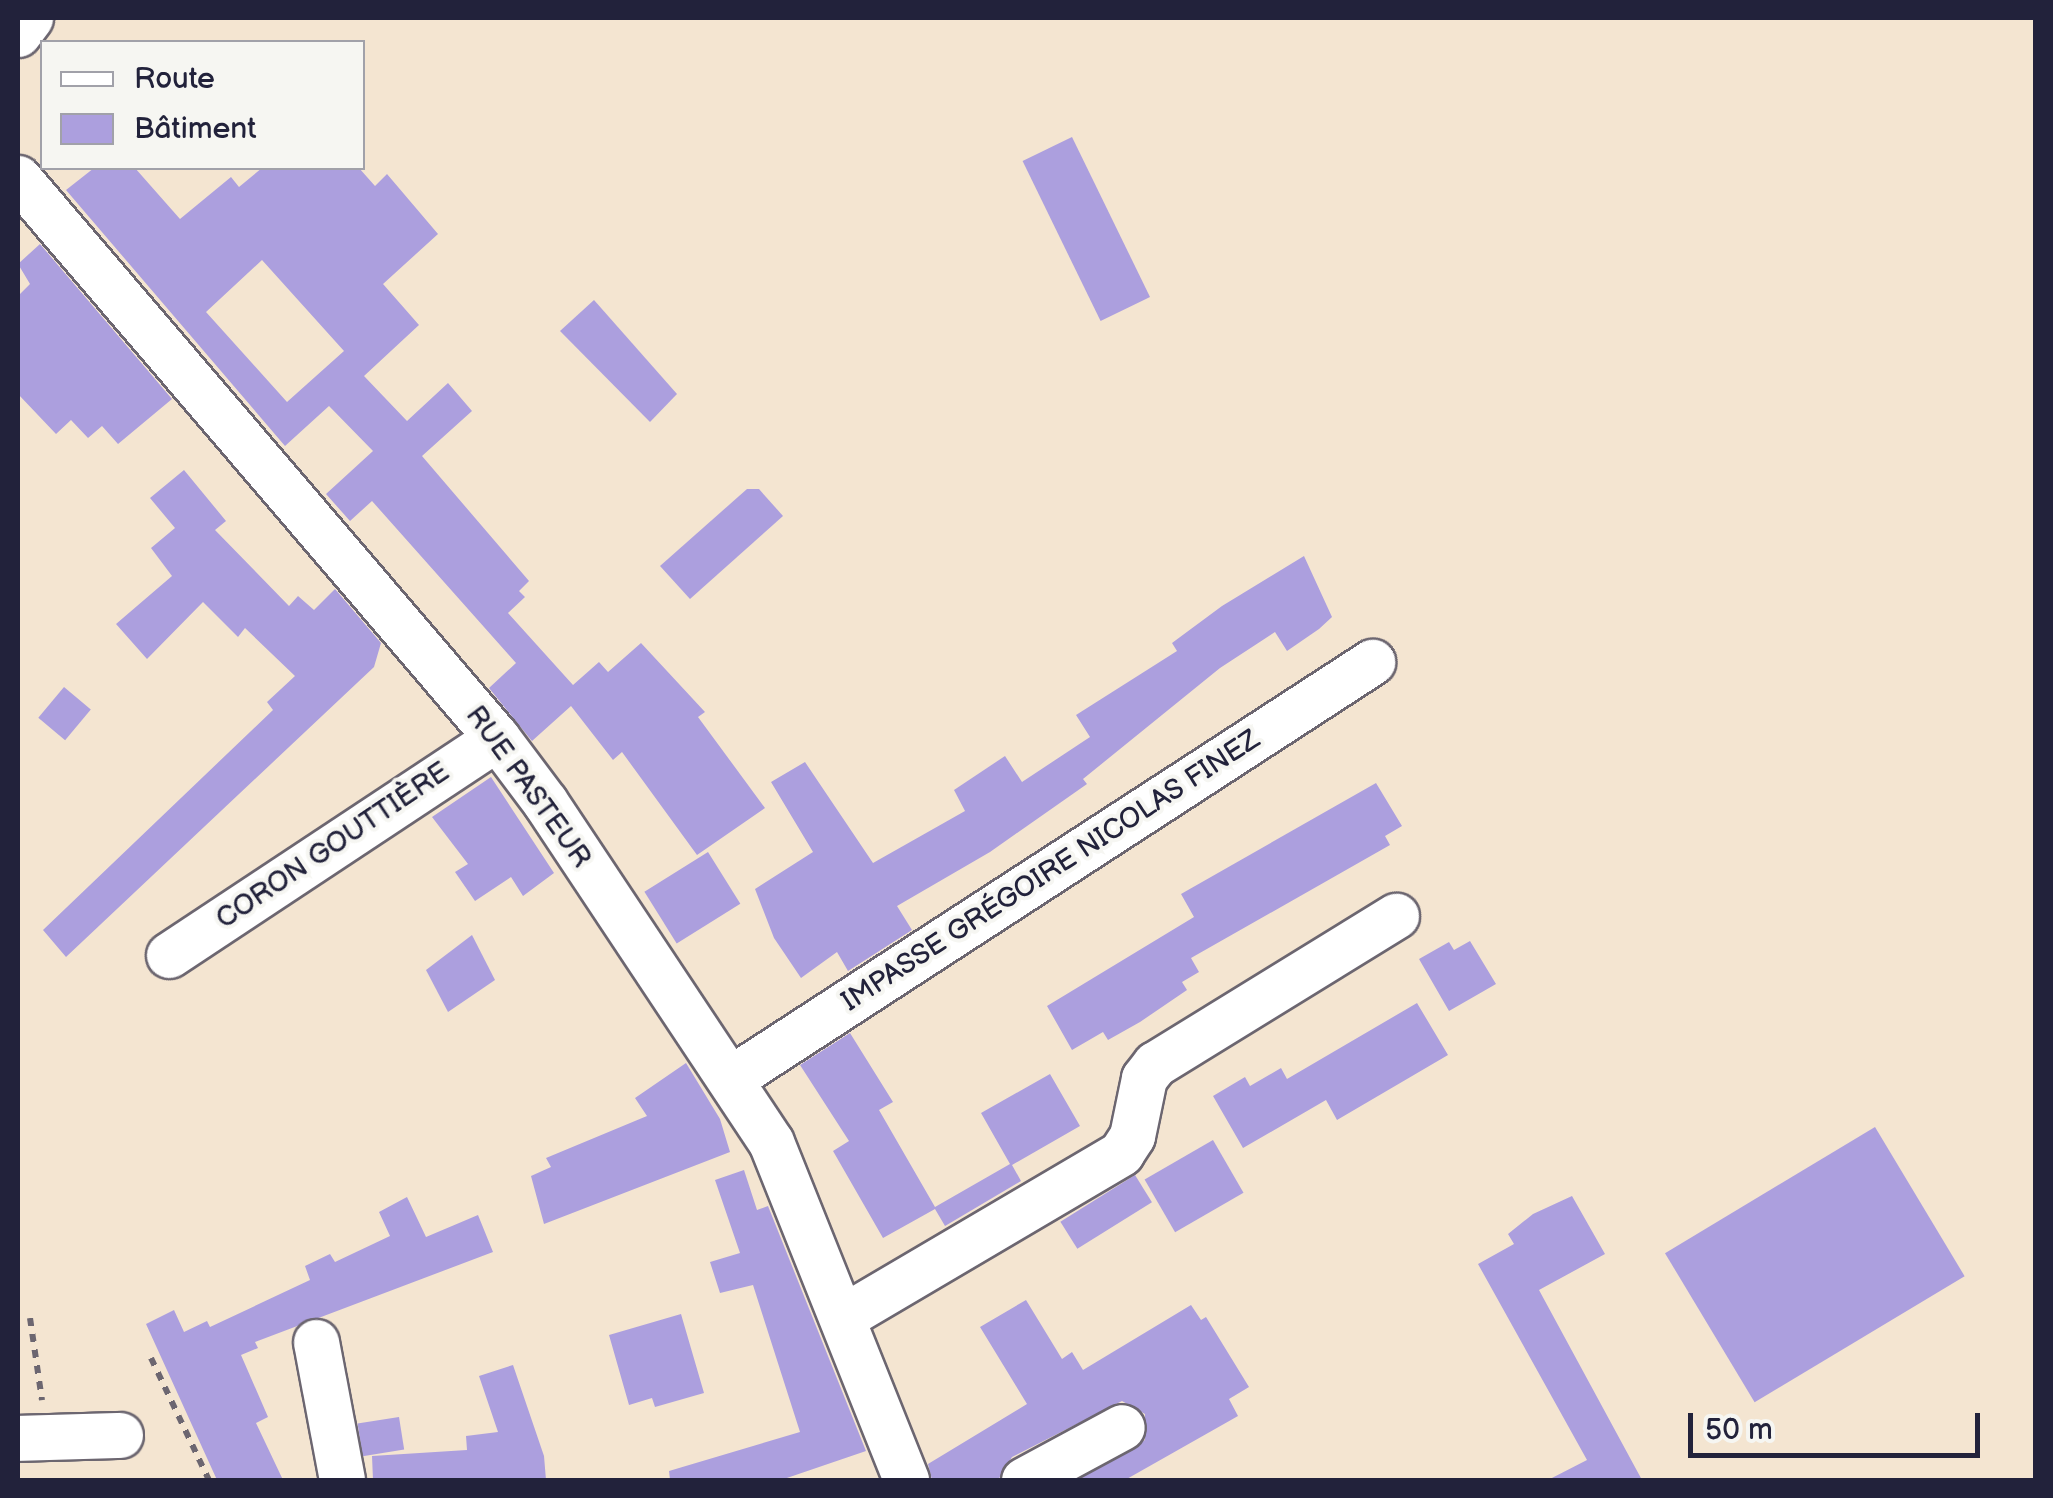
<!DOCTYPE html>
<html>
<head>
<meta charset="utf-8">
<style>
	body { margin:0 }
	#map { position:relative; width:2053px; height:1498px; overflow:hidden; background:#f4e5d1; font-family:"Balsamiq Sans",sans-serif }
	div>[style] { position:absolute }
	.building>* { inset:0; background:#ac9fde; transform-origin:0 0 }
	.path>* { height:6px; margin-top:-3px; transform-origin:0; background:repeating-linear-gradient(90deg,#6c6670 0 8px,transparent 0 16px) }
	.roads { filter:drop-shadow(2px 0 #6c6670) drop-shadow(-2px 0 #6c6670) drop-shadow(0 2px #6c6670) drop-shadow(0 -2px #6c6670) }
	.minor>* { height:45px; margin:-22.5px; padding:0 22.5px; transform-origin:22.5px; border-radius:22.5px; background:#fff }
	span { translate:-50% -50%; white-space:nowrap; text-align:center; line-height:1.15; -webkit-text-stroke:8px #f6f6f2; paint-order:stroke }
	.street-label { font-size:28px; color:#22223b }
	.frame { position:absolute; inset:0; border:20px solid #22223b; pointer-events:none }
	.legend { position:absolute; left:40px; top:40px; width:325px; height:130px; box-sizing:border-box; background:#f6f6f2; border:2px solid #a1a1a9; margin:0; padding:12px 18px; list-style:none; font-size:30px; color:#22223b }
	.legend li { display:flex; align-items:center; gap:20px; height:50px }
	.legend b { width:50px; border:2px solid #a1a1a9 }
	.scale { position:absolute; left:1688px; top:1413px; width:292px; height:45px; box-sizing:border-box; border:5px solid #22223b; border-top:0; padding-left:12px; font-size:30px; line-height:35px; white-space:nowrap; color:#22223b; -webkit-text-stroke:8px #f6f6f2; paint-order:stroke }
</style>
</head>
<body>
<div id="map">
	<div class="building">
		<div style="left:1072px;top:137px;width:178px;height:55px;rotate:64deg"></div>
		<div style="clip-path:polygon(evenodd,94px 168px,135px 168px,180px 219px,231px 177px,239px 187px,262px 168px,359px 168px,375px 186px,387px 174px,438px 234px,383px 284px,419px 325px,364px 376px,407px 421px,448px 383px,472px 411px,422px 456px,529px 581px,519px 591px,525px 597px,508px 613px,573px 685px,599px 662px,608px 672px,641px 643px,705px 712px,698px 717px,765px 808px,697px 855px,622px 752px,613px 760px,571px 706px,532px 741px,489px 688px,516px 663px,372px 501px,350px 521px,326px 494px,373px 451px,329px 406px,285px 446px,66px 190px,94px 168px,262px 260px,344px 351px,287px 402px,206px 312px,262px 260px)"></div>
		<div style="clip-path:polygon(40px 244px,172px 399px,118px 444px,102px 426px,88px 438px,71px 420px,56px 434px,18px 394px,18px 296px,30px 284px,18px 264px)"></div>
		<div style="clip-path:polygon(594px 300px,677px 394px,650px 422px,560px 331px)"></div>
		<div style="clip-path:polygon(184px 470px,226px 521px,215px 530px,289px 606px,298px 596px,314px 610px,335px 589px,381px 643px,374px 667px,66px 957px,43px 930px,273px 710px,267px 702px,295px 676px,245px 628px,238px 637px,203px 602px,147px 659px,116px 624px,172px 576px,151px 548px,175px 528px,150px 498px)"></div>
		<div style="clip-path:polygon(747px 489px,759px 489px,783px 516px,690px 599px,660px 566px)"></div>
		<div style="clip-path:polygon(1304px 556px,1332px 617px,1319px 629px,1287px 651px,1275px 632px,1220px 668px,1083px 779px,1087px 784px,990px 852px,897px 906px,912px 930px,848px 971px,837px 952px,801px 978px,774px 938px,755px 889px,813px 852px,771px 782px,805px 762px,873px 863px,965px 811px,954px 790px,1005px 756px,1022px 782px,1090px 737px,1076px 715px,1177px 651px,1172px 643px,1222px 606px)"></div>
		<div style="left:64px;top:687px;width:35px;height:40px;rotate:40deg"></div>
		<div style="clip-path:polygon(491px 777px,554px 873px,523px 896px,511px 877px,475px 901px,455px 872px,468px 864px,432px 817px)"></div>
		<div style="clip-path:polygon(1376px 783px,1402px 826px,1385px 836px,1390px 845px,1191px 958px,1199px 972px,1182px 982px,1187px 990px,1140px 1022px,1108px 1040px,1103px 1032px,1072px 1050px,1047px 1006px,1194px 917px,1181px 894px)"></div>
		<div style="left:708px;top:852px;width:61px;height:75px;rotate:58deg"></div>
		<div style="clip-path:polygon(472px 935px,495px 980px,448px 1012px,426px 970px)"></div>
		<div style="clip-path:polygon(1470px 941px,1496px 984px,1449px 1011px,1419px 959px,1449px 942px,1454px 950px)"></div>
		<div style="clip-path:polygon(1417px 1003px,1448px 1055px,1337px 1120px,1326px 1100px,1243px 1148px,1213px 1096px,1245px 1077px,1250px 1086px,1281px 1068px,1287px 1079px)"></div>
		<div style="clip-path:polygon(850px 1033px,893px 1102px,879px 1110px,935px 1207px,1010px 1164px,981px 1113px,1050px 1074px,1080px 1126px,1012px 1165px,1021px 1181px,945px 1226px,935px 1209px,883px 1238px,833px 1151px,849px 1141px,800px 1065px)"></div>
		<div style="clip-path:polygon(686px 1063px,720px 1119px,730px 1152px,544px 1224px,531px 1176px,551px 1167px,546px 1158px,647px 1116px,635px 1098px)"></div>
		<div style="left:1875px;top:1127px;width:174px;height:245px;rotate:59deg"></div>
		<div style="left:1213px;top:1140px;width:61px;height:79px;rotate:60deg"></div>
		<div style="clip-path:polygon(744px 1170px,757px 1210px,768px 1206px,866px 1451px,781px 1480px,670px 1480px,669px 1471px,800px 1432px,753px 1285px,720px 1293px,710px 1262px,740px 1253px,715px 1180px)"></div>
		<div style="left:1135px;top:1175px;width:32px;height:88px;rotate:58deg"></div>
		<div style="clip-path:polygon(1572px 1196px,1605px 1254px,1539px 1290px,1642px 1480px,1548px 1480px,1587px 1460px,1478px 1264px,1514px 1244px,1508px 1234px,1533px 1214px)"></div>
		<div style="clip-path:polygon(407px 1197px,426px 1237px,478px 1215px,493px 1252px,255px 1342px,258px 1348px,241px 1355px,268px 1417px,256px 1423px,283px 1480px,217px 1480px,146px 1324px,174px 1310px,184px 1332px,207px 1321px,210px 1327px,310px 1280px,305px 1266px,330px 1254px,335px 1262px,390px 1236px,379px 1212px)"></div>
		<div style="clip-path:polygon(1026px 1300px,1062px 1359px,1072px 1352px,1083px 1370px,1191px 1305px,1201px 1320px,1206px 1317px,1249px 1387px,1229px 1399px,1238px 1416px,1125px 1480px,1078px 1480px,1145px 1440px,1145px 1414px,1122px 1401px,1012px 1457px,998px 1480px,932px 1480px,928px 1464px,1027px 1404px,980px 1327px)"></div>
		<div style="clip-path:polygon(681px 1314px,704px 1393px,655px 1407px,652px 1398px,629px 1405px,609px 1335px)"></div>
		<div style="clip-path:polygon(513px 1365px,544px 1456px,546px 1480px,373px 1480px,372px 1456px,467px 1450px,466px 1436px,498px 1432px,479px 1376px)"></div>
		<div style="left:399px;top:1417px;width:33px;height:42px;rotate:81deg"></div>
	</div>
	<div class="path">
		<div style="left:30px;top:1318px;width:83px;rotate:81.7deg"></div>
		<div style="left:151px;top:1358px;width:135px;rotate:64.6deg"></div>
	</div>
	<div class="roads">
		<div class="minor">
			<div style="left:18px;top:34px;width:20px;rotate:-53deg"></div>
			<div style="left:18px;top:178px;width:737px;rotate:49.46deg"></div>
			<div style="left:497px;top:738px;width:80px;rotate:53.1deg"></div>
			<div style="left:545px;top:802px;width:408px;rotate:56.4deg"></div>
			<div style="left:771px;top:1142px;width:364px;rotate:68.2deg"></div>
			<div style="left:169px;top:955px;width:393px;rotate:-33.5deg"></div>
			<div style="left:730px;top:1079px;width:766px;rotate:-33.01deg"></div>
			<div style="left:843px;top:1317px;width:323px;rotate:-30.5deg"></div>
			<div style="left:1121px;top:1153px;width:20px;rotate:-57deg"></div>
			<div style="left:1132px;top:1136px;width:59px;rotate:-78.3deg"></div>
			<div style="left:1144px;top:1078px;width:18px;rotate:-52deg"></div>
			<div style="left:1155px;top:1064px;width:283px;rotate:-31.6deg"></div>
			<div style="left:316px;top:1342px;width:140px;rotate:79.3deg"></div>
			<div style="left:18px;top:1438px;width:102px;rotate:-1.7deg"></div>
			<div style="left:1024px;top:1480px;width:111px;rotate:-28.4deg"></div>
		</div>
	</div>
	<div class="street-label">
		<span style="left:528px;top:787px;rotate:54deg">RUE PASTEUR</span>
		<span style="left:333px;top:846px;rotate:-34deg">CORON GOUTTIÈRE</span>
		<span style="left:1051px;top:871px;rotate:-33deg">IMPASSE GRÉGOIRE NICOLAS FINEZ</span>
	</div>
	<div class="frame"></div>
	<ul class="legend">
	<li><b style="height:12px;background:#fff"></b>Route</li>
	<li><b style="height:28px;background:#ac9fde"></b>Bâtiment</li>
	</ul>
	<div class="scale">50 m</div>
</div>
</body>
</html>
